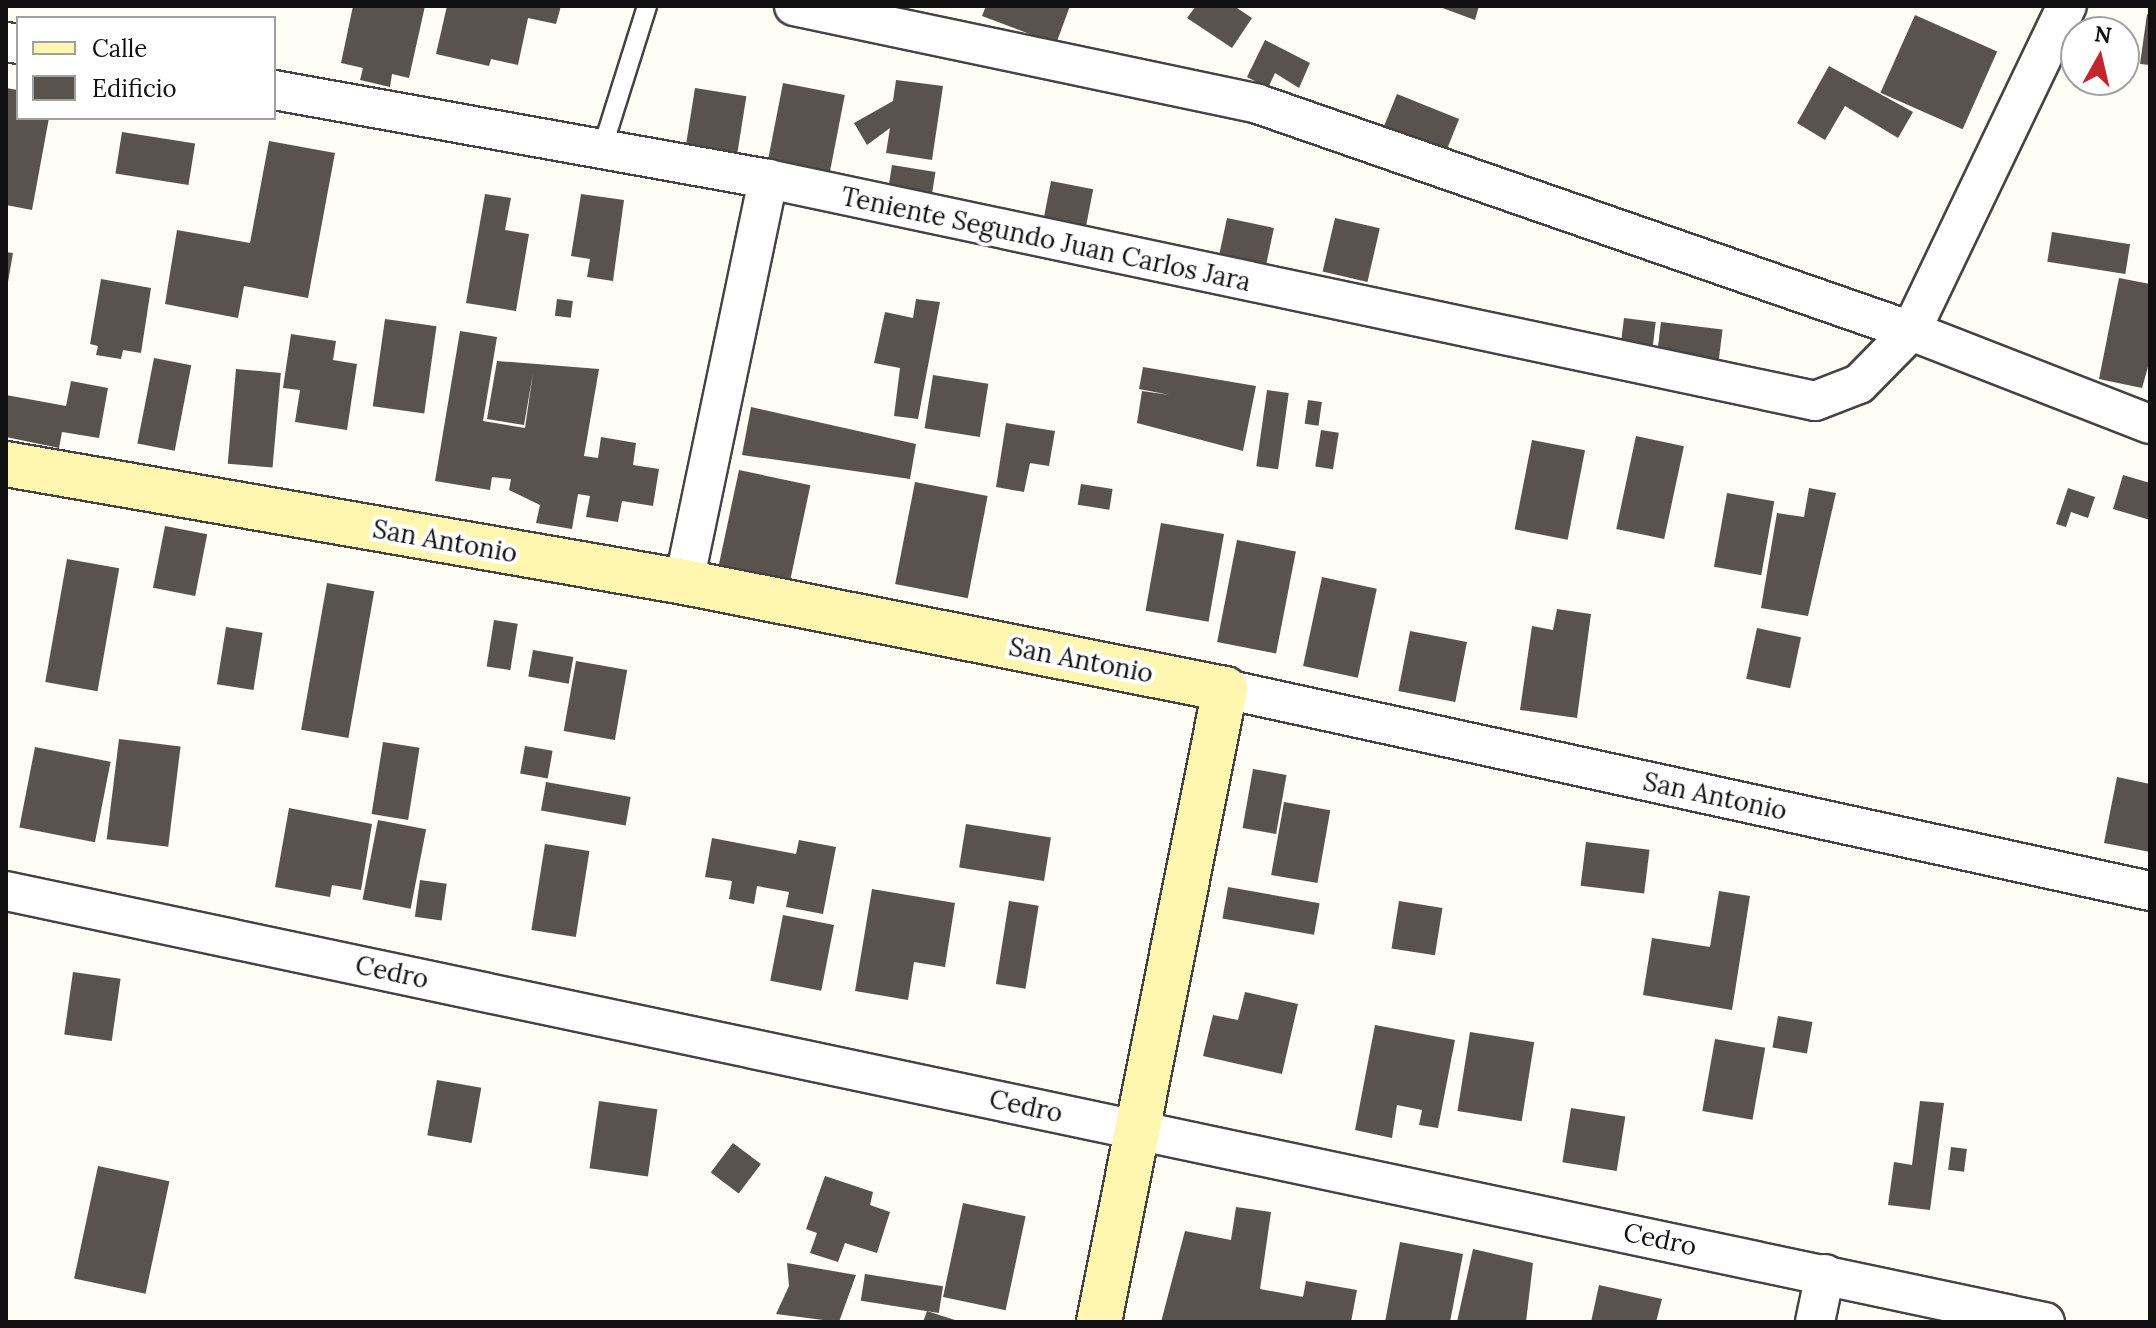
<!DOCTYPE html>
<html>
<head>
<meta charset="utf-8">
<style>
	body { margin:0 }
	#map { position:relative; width:2156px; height:1328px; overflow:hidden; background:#fffdf5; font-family:Lora,serif }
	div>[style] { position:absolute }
	.building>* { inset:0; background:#5a524d; transform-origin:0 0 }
	.roads { filter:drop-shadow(2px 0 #444) drop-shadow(-2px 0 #444) drop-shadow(0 2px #444) drop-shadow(0 -2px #444) }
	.lane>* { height:18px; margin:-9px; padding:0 9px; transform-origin:9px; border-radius:9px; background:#fff }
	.street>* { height:38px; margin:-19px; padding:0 19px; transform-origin:19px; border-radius:19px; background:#fff }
	.secondary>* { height:44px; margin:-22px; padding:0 22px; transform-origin:22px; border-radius:22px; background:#fff6b0 }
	span { translate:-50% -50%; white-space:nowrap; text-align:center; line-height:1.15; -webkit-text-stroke:8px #fff; paint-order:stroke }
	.street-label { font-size:26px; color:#111 }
	.frame { position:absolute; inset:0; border:8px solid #111; pointer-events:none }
	.legend { position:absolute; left:16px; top:16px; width:260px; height:104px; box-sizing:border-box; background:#fff; border:2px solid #a0a0a0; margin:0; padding:10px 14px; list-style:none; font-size:24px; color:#111 }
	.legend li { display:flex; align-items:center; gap:16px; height:40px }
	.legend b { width:40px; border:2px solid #a0a0a0 }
	.north { position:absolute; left:2060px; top:16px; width:80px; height:80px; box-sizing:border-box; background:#fff; border:2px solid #a0a0a0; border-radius:50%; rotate:8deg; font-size:22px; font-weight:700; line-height:32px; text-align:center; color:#111 }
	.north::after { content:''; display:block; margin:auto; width:28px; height:36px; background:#c4262e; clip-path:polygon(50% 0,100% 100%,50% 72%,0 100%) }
</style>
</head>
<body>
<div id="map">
	<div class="building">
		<div style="clip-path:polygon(353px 6px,425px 6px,409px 78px,392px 74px,390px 87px,360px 80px,363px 68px,341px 63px)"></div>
		<div style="clip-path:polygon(447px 6px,561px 6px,556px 24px,528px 18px,518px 65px,491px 59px,489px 66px,436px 54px)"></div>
		<div style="clip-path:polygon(986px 6px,1070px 6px,1056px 44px,982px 16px)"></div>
		<div style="clip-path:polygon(1196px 6px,1234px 6px,1252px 18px,1232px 48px,1187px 18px)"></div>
		<div style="clip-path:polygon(1437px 6px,1479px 6px,1475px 20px)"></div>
		<div style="clip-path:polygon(2147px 14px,2150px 15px,2150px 65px,2140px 64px)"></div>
		<div style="left:1915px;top:15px;width:90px;height:85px;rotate:24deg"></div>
		<div style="clip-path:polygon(1265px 40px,1310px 63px,1299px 88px,1275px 73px,1268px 88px,1247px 77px)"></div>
		<div style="clip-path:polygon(1829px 66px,1913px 112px,1898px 138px,1845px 106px,1825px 140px,1797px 123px)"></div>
		<div style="clip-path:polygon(896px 80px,943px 86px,932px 160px,886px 153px,890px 128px,867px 145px,854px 123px,893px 101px)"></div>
		<div style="left:783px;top:83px;width:63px;height:80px;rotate:11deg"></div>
		<div style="clip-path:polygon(6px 88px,18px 90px,18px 118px,49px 118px,32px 210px,6px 205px)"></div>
		<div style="left:695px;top:88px;width:52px;height:61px;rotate:9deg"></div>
		<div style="left:1397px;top:94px;width:67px;height:41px;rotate:22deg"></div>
		<div style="left:122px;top:132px;width:74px;height:42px;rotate:9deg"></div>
		<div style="clip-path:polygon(269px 141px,335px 153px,308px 298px,244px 286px,238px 318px,165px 304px,177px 230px,250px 243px)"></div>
		<div style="left:892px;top:165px;width:44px;height:33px;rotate:9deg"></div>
		<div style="left:1051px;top:181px;width:43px;height:37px;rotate:11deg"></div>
		<div style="clip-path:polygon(485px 194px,511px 198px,505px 230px,529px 234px,516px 311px,466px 303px)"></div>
		<div style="clip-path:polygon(581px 194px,624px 200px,613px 281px,587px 277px,590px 259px,571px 256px)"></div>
		<div style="left:1227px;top:218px;width:48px;height:45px;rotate:12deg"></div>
		<div style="left:1335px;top:218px;width:46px;height:55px;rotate:13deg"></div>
		<div style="left:2052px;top:232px;width:79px;height:30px;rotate:9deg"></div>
		<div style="clip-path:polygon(6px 252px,13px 253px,8px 282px,6px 282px)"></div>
		<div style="clip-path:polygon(2119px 278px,2150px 284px,2150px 360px,2142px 388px,2099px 379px)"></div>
		<div style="clip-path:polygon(101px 279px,151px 288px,141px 353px,123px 350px,121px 359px,96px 355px,98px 346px,90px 344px)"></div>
		<div style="left:557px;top:299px;width:16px;height:17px;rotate:7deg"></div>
		<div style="clip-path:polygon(916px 299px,940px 302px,918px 419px,894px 416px,900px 368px,874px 363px,885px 312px,913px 318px)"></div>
		<div style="left:1624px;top:318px;width:32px;height:28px;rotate:7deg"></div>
		<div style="left:385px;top:319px;width:52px;height:88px;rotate:8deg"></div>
		<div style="left:1661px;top:322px;width:62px;height:31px;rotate:7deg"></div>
		<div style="clip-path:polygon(460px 331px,497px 337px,483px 421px,525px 428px,533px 373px,524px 425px,487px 419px,497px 361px,599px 369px,584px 456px,598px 458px,601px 437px,636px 443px,633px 465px,659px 469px,653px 506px,622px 501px,618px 522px,586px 517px,590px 496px,578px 494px,572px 529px,536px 523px,540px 505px,509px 490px,511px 479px,492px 477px,490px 490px,435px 481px)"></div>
		<div style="clip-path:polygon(291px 334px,336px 341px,333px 360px,357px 364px,347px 430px,295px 422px,300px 390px,283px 388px)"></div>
		<div style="left:154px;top:358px;width:38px;height:87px;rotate:11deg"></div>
		<div style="clip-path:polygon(1143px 367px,1256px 386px,1243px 451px,1137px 423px,1142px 391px,1170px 395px,1139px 389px)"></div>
		<div style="left:236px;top:369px;width:45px;height:95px;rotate:5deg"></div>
		<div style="left:933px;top:375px;width:56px;height:54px;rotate:9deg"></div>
		<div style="clip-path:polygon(71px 381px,108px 388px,99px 438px,62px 432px,59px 448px,6px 437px,6px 395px,66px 406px)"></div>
		<div style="left:1267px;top:390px;width:22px;height:77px;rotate:8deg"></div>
		<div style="left:1308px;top:400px;width:14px;height:24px;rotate:8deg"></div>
		<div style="clip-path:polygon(751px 407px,916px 444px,910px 479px,742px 455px)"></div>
		<div style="clip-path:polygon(1006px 423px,1055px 431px,1049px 466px,1030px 463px,1024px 492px,996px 487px)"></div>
		<div style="left:1321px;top:430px;width:18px;height:37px;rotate:9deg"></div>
		<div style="left:1636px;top:436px;width:49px;height:95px;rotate:12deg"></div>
		<div style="left:1532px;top:440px;width:54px;height:91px;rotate:11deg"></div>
		<div style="left:739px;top:470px;width:73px;height:101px;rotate:12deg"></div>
		<div style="clip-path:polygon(2123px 475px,2150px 483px,2150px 520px,2113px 509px)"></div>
		<div style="left:915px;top:482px;width:74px;height:104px;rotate:11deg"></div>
		<div style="left:1081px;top:484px;width:32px;height:21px;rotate:9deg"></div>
		<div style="clip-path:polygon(1809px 488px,1836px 493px,1808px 616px,1761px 608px,1777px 513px,1804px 517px)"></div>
		<div style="clip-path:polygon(2068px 488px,2095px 497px,2088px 518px,2071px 512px,2066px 527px,2056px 524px)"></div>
		<div style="left:1727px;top:493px;width:48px;height:75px;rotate:10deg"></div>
		<div style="left:1161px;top:523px;width:64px;height:89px;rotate:10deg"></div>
		<div style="left:165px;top:526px;width:43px;height:63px;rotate:11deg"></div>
		<div style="left:1237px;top:540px;width:60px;height:104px;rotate:11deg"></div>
		<div style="left:67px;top:559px;width:53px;height:125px;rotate:10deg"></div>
		<div style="left:1322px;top:577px;width:56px;height:91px;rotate:12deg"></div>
		<div style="left:327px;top:583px;width:48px;height:149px;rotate:10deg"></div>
		<div style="clip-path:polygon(1557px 609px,1591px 614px,1577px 718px,1520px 710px,1532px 626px,1553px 630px)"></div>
		<div style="left:494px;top:620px;width:24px;height:47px;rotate:9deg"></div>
		<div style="left:226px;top:627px;width:37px;height:58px;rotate:9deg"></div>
		<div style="left:1757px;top:628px;width:45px;height:52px;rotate:12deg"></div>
		<div style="left:1410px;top:631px;width:58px;height:61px;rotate:11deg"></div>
		<div style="left:533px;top:650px;width:41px;height:27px;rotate:10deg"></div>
		<div style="left:576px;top:661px;width:52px;height:71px;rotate:10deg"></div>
		<div style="left:119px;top:739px;width:62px;height:101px;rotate:7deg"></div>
		<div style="left:383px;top:742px;width:37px;height:73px;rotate:9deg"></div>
		<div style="left:525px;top:746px;width:28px;height:28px;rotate:10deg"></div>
		<div style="left:35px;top:747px;width:77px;height:82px;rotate:11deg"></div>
		<div style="left:1253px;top:769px;width:34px;height:60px;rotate:10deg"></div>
		<div style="clip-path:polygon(2117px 777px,2150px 784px,2150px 852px,2104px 843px)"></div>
		<div style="left:546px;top:782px;width:86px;height:29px;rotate:10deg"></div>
		<div style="left:1284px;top:802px;width:47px;height:74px;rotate:10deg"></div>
		<div style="clip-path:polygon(289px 808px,372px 824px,361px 890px,332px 885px,330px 897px,275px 887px)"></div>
		<div style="left:378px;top:820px;width:49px;height:81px;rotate:11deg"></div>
		<div style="left:966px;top:824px;width:86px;height:44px;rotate:9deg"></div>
		<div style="clip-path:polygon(712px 838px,796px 854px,799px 840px,836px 847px,823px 914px,786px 907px,789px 892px,757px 886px,754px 904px,729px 899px,732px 881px,705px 877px)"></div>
		<div style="left:1586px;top:842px;width:64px;height:44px;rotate:7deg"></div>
		<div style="left:545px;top:844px;width:45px;height:87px;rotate:9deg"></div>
		<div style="left:420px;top:880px;width:27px;height:37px;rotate:8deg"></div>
		<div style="left:1228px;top:887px;width:93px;height:32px;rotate:10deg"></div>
		<div style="clip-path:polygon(872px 889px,955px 903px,945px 967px,914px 962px,908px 1000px,855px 991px)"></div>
		<div style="clip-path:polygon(1719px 891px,1750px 896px,1732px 1010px,1643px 995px,1652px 938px,1710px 947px)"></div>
		<div style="left:1009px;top:901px;width:30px;height:84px;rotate:9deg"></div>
		<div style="left:1399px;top:901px;width:44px;height:48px;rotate:9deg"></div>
		<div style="left:783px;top:915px;width:52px;height:67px;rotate:11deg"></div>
		<div style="left:73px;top:972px;width:48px;height:63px;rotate:8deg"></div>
		<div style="clip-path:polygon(1245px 992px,1298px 1004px,1282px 1074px,1203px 1056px,1213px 1015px,1238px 1020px)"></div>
		<div style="left:1778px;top:1016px;width:35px;height:32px;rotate:10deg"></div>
		<div style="clip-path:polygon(1375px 1025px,1455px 1040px,1438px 1128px,1419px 1125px,1422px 1110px,1397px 1105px,1392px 1138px,1355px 1130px)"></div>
		<div style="left:1470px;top:1032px;width:65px;height:80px;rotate:9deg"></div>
		<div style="left:1715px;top:1039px;width:51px;height:73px;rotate:10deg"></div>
		<div style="left:437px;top:1080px;width:45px;height:56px;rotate:10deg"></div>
		<div style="left:599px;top:1101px;width:59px;height:68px;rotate:8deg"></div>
		<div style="clip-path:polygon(1920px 1101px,1944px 1103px,1930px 1210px,1888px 1205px,1894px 1162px,1912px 1165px)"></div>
		<div style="left:1571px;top:1108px;width:55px;height:55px;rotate:9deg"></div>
		<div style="left:733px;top:1143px;width:35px;height:37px;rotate:37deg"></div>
		<div style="left:1951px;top:1147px;width:16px;height:23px;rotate:7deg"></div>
		<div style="left:98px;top:1166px;width:73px;height:115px;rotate:12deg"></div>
		<div style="clip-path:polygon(825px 1176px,873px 1192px,870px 1205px,890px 1212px,877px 1253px,845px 1243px,838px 1262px,810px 1253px,817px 1233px,806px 1229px)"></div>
		<div style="left:963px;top:1203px;width:64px;height:96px;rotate:12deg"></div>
		<div style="clip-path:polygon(1236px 1207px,1271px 1212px,1260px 1289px,1303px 1297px,1306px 1281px,1357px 1290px,1351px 1322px,1161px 1322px,1185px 1231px,1231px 1240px)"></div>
		<div style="clip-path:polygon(1400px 1242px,1463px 1254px,1450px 1322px,1385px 1322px)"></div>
		<div style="clip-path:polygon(1473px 1249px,1533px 1263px,1526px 1322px,1457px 1322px)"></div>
		<div style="clip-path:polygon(787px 1263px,856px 1275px,839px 1322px,776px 1314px,789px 1286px)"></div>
		<div style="left:865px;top:1274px;width:79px;height:27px;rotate:9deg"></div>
		<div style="clip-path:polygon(1599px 1285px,1662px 1299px,1656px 1322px,1591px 1322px)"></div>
		<div style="clip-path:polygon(927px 1311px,958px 1321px,958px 1322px,923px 1322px)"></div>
	</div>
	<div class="roads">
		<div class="lane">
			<div style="left:602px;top:149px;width:150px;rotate:-72.5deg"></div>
		</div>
		<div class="street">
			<div style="left:794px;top:6px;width:474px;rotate:11.9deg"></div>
			<div style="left:1258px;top:104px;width:691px;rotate:19.17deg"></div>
			<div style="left:1911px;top:331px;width:256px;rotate:21.3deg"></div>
			<div style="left:6px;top:42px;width:12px;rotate:9deg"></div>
			<div style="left:274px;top:90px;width:502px;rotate:10.21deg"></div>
			<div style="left:768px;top:179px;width:1070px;rotate:11.97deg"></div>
			<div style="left:1815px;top:401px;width:47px;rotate:-21.1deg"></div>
			<div style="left:1859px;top:384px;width:74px;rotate:-45.5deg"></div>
			<div style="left:1911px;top:331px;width:361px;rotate:-64.4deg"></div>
			<div style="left:684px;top:582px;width:412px;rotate:-78.2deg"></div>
			<div style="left:1225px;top:689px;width:947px;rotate:12.32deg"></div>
			<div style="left:6px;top:891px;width:2084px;rotate:11.94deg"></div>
			<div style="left:1815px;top:1322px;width:49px;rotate:-78.2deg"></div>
		</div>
		<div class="secondary">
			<div style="left:6px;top:464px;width:688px;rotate:9.87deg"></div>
			<div style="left:684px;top:582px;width:551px;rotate:11.19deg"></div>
			<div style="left:1225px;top:689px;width:645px;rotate:101.26deg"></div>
		</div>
	</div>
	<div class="street-label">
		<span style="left:1046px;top:239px;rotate:12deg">Teniente Segundo Juan Carlos Jara</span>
		<span style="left:445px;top:541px;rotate:10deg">San Antonio</span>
		<span style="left:1081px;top:660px;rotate:11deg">San Antonio</span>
		<span style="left:1715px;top:796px;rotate:12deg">San Antonio</span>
		<span style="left:392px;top:972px;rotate:12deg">Cedro</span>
		<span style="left:1026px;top:1106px;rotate:12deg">Cedro</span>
		<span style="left:1660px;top:1239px;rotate:12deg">Cedro</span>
	</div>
	<div class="frame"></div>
	<ul class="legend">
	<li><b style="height:10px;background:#fff6b0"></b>Calle</li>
	<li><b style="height:22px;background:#5a524d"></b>Edificio</li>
	</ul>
	<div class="north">N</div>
</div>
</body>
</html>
